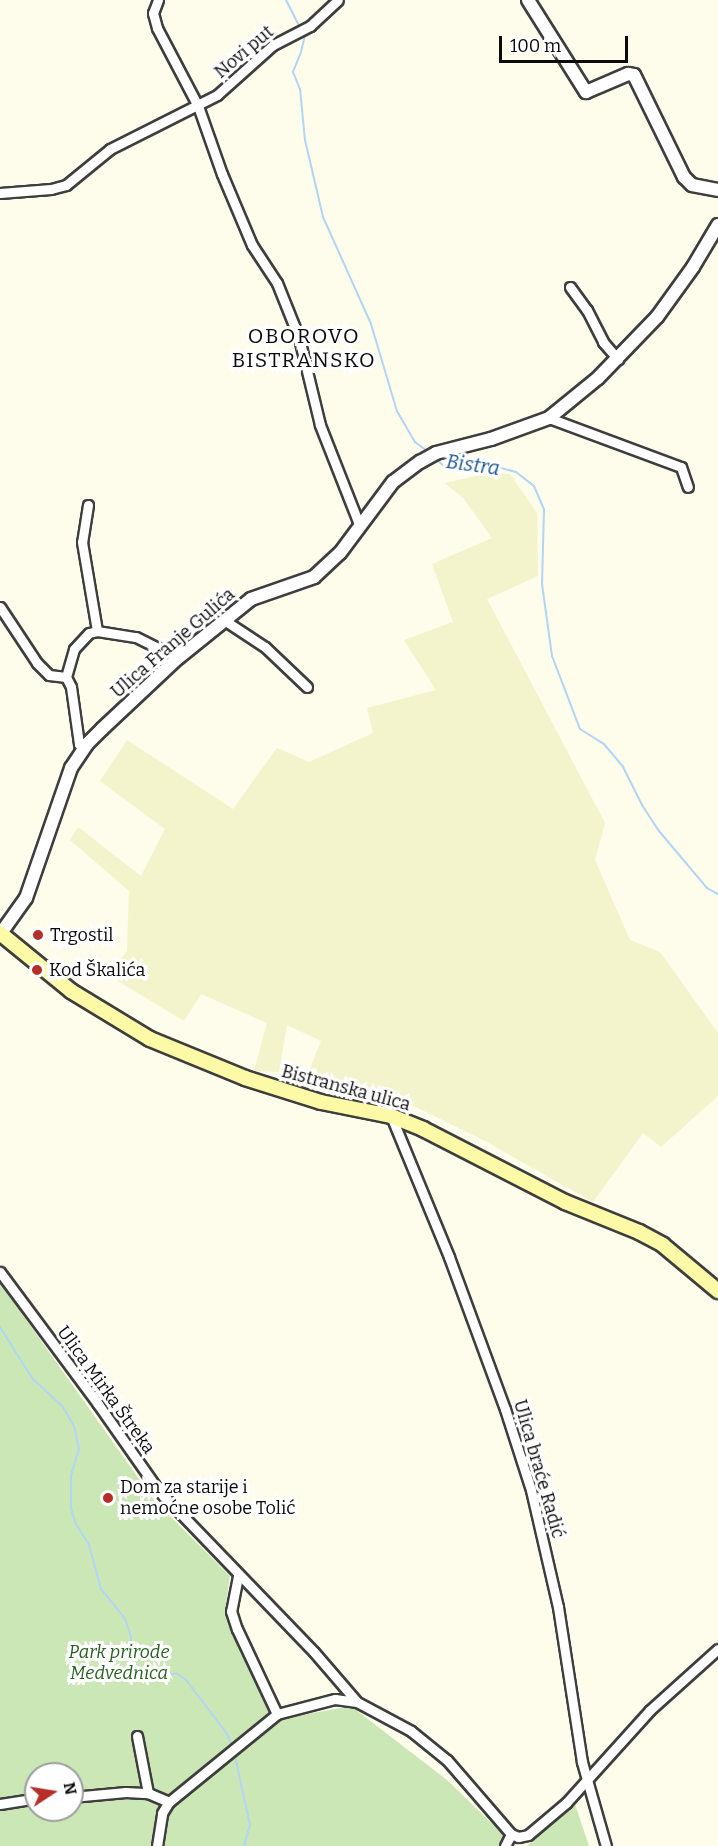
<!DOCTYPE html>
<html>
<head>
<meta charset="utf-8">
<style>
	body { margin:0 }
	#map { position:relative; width:718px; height:1846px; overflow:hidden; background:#fefcea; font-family:Bitter,serif }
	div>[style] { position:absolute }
	.farmland>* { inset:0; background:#f3f3cc }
	.green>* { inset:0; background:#cbe7b6 }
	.stream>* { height:2px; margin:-1px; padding:0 1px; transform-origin:1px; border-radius:1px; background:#b1d5f4 }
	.roads { filter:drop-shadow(2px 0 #3e3e3e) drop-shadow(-2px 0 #3e3e3e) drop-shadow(0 2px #3e3e3e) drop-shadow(0 -2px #3e3e3e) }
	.minor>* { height:9px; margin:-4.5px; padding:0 4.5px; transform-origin:4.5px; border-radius:4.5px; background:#fff }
	.tertiary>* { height:12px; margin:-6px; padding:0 6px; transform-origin:6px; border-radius:6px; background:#fff }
	.secondary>* { height:14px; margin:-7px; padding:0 7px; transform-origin:7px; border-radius:7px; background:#fdfaa7 }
	.dots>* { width:16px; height:16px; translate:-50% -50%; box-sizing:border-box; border:3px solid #fff; border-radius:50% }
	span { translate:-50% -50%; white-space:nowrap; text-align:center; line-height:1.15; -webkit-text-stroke:6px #fff; paint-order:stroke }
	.street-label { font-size:18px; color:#0b0b0b }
	.poi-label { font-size:18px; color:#0b0b0b }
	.left { translate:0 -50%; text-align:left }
	.park-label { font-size:18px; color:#26601e; font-style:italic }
	.water-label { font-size:20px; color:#195698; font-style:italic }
	.quarter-label { font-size:21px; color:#0b0b0b; letter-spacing:1.5px }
	.north { position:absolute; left:24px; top:1762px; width:60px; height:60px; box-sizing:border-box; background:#fff; border:2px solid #9d9d9d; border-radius:50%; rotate:78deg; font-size:16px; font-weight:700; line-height:24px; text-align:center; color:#0b0b0b }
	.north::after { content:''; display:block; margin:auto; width:21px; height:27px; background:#b62e28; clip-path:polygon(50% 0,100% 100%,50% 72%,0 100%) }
	.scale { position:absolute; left:499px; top:36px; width:129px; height:27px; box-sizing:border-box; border:3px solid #0b0b0b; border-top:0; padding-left:8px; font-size:18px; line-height:21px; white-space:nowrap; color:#0b0b0b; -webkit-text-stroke:4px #fff; paint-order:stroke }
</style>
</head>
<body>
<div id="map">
	<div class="farmland">
		<div style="clip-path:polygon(485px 474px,510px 474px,537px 513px,538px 576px,487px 599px,605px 823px,595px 860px,630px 940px,660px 952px,718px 1033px,718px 1096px,661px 1147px,643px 1133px,593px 1202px,487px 1142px,416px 1107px,303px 1086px,321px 1041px,287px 1025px,279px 1072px,254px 1071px,267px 1023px,201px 994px,184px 1021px,108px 975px,127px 951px,129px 891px,70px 840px,78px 827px,141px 876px,165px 829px,100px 781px,127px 740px,233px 809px,277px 748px,309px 762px,373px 733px,367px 708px,436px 690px,404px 640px,453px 622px,432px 564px,492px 538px,464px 499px,445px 483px)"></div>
	</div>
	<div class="green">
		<div style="clip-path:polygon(evenodd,0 1283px,154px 1500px,230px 1576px,225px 1612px,276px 1720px,351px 1706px,447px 1780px,515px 1846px,0 1846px,0 1283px,36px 1774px,72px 1774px,72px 1810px,36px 1810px,36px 1774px)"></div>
		<div style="clip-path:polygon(575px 1804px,589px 1846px,527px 1846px)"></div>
	</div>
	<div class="stream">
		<div style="left:286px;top:0;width:30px;rotate:63deg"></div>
		<div style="left:303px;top:32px;width:4px;rotate:56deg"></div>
		<div style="left:305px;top:35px;width:17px;rotate:103deg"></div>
		<div style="left:301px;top:52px;width:22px;rotate:112deg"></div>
		<div style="left:293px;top:72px;width:18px;rotate:68deg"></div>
		<div style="left:300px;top:89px;width:51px;rotate:84.4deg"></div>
		<div style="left:305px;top:140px;width:79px;rotate:76.8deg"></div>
		<div style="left:323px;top:217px;width:117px;rotate:65.8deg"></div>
		<div style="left:371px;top:324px;width:91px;rotate:73.4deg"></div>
		<div style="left:397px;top:411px;width:36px;rotate:60deg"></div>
		<div style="left:415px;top:442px;width:15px;rotate:37deg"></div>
		<div style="left:436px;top:459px;width:9px;rotate:41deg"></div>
		<div style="left:443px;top:465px;width:21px;rotate:5deg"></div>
		<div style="left:464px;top:467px;width:22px;rotate:-8deg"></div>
		<div style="left:486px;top:464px;width:31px;rotate:15deg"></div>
		<div style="left:516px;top:472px;width:23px;rotate:38deg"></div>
		<div style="left:534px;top:486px;width:25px;rotate:67deg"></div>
		<div style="left:544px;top:509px;width:75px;rotate:91.5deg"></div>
		<div style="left:542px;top:584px;width:73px;rotate:82.1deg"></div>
		<div style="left:552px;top:656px;width:78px;rotate:69deg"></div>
		<div style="left:580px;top:729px;width:28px;rotate:32deg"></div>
		<div style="left:604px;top:744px;width:30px;rotate:50deg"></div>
		<div style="left:623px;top:767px;width:42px;rotate:63.4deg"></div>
		<div style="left:642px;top:805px;width:31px;rotate:57deg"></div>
		<div style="left:659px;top:831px;width:75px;rotate:49.9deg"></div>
		<div style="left:707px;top:888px;width:13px;rotate:29deg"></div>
		<div style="left:0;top:1327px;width:60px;rotate:57.9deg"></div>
		<div style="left:32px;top:1378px;width:42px;rotate:43.1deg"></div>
		<div style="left:63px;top:1407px;width:22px;rotate:60deg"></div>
		<div style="left:74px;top:1426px;width:24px;rotate:78deg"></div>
		<div style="left:79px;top:1449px;width:27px;rotate:107deg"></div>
		<div style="left:71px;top:1475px;width:34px;rotate:90deg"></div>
		<div style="left:71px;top:1509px;width:16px;rotate:72deg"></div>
		<div style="left:76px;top:1524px;width:25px;rotate:58deg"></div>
		<div style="left:89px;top:1545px;width:46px;rotate:74.7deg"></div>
		<div style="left:101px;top:1589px;width:38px;rotate:51deg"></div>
		<div style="left:125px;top:1619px;width:18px;rotate:71deg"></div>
		<div style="left:131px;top:1636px;width:28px;rotate:90deg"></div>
		<div style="left:131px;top:1664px;width:10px;rotate:73deg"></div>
		<div style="left:134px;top:1674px;width:18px;rotate:16deg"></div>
		<div style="left:151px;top:1679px;width:26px;rotate:-13deg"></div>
		<div style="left:176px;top:1673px;width:12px;rotate:35deg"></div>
		<div style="left:186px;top:1680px;width:64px;rotate:52.6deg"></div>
		<div style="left:225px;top:1731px;width:18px;rotate:63deg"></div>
		<div style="left:234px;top:1752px;width:75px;rotate:77.6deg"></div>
		<div style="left:250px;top:1825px;width:22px;rotate:106deg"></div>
	</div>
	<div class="roads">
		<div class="minor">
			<div style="left:158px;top:0;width:14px;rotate:111deg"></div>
			<div style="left:153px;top:13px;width:16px;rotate:75deg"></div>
			<div style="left:157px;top:28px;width:88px;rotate:62.3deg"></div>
			<div style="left:198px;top:106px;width:72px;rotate:70.6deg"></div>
			<div style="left:222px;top:174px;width:77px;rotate:67.1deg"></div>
			<div style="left:252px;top:245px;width:45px;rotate:56.7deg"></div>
			<div style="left:277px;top:283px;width:59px;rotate:68.2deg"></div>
			<div style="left:299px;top:338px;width:89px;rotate:76.4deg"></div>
			<div style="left:320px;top:425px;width:106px;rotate:68.5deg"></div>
			<div style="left:0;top:193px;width:51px;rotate:-4.5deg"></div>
			<div style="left:51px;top:189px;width:16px;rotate:-15deg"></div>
			<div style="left:66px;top:185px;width:57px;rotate:-39.3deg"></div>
			<div style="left:110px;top:149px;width:120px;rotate:-26.8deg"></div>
			<div style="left:217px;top:95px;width:75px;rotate:-41.8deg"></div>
			<div style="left:273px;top:45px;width:42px;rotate:-27.2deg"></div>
			<div style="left:310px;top:26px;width:38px;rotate:-43deg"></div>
			<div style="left:570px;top:287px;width:29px;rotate:54deg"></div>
			<div style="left:587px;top:310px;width:36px;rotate:63deg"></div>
			<div style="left:603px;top:342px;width:23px;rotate:49deg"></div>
			<div style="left:549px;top:418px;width:141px;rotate:20.4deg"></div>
			<div style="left:681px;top:467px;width:21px;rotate:71deg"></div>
			<div style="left:88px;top:505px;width:37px;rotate:99deg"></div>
			<div style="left:82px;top:542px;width:90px;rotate:80.4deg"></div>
			<div style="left:0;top:607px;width:67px;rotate:56.5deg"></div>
			<div style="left:37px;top:663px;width:17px;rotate:45deg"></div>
			<div style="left:49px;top:675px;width:17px;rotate:7deg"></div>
			<div style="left:66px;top:677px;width:11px;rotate:63deg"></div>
			<div style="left:71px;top:687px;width:58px;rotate:82deg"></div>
			<div style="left:79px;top:744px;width:8px"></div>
			<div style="left:224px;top:620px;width:49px;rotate:33.4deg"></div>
			<div style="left:265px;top:647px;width:58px;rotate:43.6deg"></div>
			<div style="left:66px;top:677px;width:29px;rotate:-74deg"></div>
			<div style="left:74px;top:649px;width:22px;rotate:-47deg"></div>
			<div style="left:89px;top:633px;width:8px;rotate:-14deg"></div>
			<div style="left:97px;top:631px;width:39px;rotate:9deg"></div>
			<div style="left:136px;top:637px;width:47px;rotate:26.6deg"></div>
			<div style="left:391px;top:1116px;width:152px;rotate:67.6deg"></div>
			<div style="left:449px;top:1257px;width:162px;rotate:69.8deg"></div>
			<div style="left:505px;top:1409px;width:85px;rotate:72.2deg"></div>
			<div style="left:531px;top:1490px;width:120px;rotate:77deg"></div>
			<div style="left:558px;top:1607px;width:157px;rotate:81.2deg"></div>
			<div style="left:582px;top:1762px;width:87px;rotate:74.1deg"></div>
			<div style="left:0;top:1272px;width:164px;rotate:53.4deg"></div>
			<div style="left:98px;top:1404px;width:106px;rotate:55deg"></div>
			<div style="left:159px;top:1491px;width:223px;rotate:46.1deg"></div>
			<div style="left:314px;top:1652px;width:66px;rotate:49.3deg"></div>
			<div style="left:357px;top:1702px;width:61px;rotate:28.2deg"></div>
			<div style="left:411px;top:1731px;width:46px;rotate:38.9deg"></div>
			<div style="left:447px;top:1760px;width:98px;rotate:49.1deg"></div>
			<div style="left:511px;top:1834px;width:8px;rotate:23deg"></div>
			<div style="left:518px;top:1837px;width:10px;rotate:-11deg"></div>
			<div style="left:528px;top:1835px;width:50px;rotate:-40.1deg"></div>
			<div style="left:566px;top:1803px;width:125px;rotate:-47.9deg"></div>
			<div style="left:650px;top:1710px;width:91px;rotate:-41.9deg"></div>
			<div style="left:238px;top:1576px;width:36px;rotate:101deg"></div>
			<div style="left:231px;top:1611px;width:19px;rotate:72deg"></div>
			<div style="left:237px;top:1629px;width:94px;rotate:64.8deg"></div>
			<div style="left:137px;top:1736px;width:58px;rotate:79.1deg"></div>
			<div style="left:72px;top:1797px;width:54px;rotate:-5.3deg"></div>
			<div style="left:126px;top:1792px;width:22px;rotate:3deg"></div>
			<div style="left:148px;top:1793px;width:23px;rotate:23deg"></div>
			<div style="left:0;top:1804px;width:36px;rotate:-9deg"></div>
			<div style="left:157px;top:1846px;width:33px;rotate:-81deg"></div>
			<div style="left:162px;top:1813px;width:13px;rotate:-58deg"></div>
			<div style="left:169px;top:1802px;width:139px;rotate:-39.2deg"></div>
			<div style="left:277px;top:1714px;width:60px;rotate:-14.5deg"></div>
			<div style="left:335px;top:1699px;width:22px;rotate:8deg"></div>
			<div style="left:505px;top:1846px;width:13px;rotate:-63deg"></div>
		</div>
		<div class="tertiary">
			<div style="left:528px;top:0;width:109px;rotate:57.8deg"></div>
			<div style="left:586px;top:92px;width:46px;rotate:-23.2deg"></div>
			<div style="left:628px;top:74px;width:6px;rotate:9deg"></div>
			<div style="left:634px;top:75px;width:114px;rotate:63.9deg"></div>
			<div style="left:684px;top:177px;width:11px;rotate:45deg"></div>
			<div style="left:692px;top:185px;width:26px;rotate:11deg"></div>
			<div style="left:1px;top:933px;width:43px;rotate:-54.5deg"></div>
			<div style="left:26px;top:898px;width:138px;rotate:-70.9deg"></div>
			<div style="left:71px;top:768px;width:29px;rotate:-56deg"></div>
			<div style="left:87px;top:744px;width:21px;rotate:-45deg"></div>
			<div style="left:102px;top:729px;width:104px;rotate:-43.1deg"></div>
			<div style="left:178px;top:658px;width:94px;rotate:-38.9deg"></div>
			<div style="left:251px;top:599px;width:67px;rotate:-19.2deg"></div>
			<div style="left:314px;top:577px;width:35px;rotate:-43deg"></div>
			<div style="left:340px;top:553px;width:89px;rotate:-53.3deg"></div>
			<div style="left:393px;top:482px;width:34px;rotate:-37deg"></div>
			<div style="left:420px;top:462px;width:18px;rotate:-29deg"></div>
			<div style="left:436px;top:453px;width:57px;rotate:-14.3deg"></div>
			<div style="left:491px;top:439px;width:62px;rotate:-19.9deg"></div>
			<div style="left:549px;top:418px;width:63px;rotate:-39.2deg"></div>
			<div style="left:598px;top:378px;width:85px;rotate:-46deg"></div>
			<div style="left:657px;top:317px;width:62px;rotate:-54.2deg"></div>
			<div style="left:693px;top:267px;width:49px;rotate:-59.2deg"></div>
		</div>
		<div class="secondary">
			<div style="left:0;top:933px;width:92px;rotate:39.2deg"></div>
			<div style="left:71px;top:991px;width:92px;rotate:31.3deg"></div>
			<div style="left:150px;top:1039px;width:103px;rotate:22.3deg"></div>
			<div style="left:245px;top:1078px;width:80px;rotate:17.5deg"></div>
			<div style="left:321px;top:1102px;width:71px;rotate:11.3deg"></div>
			<div style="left:391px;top:1116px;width:35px;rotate:22deg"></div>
			<div style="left:423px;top:1129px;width:160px;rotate:27.2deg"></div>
			<div style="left:565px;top:1202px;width:80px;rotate:22.1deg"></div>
			<div style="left:639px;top:1232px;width:27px;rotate:28deg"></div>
			<div style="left:663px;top:1245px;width:72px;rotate:39.9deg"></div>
		</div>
	</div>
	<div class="dots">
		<div style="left:38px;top:935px;background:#b62e28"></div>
		<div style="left:37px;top:970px;background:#b62e28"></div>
		<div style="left:108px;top:1498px;background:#b62e28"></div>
	</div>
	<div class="street-label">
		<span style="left:244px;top:52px;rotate:-40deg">Novi put</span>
		<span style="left:173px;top:643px;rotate:-41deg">Ulica Franje Gulića</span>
		<span style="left:346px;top:1088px;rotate:15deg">Bistranska ulica</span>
		<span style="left:106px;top:1390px;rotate:54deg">Ulica Mirka Štreka</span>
		<span style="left:539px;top:1469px;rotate:74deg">Ulica braće Radić</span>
	</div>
	<div class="poi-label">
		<span class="left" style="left:50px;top:935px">Trgostil</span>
		<span class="left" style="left:49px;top:970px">Kod Škalića</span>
		<span class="left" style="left:120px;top:1498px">Dom za starije i<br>nemoćne osobe Tolić</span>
	</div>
	<div class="park-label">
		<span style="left:119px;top:1663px">Park prirode<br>Medvednica</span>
	</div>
	<div class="water-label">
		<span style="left:473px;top:465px;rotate:8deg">Bistra</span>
	</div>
	<div class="quarter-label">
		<span style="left:304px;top:348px">OBOROVO<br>BISTRANSKO</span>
	</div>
	<div class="north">N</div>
	<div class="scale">100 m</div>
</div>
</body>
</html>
